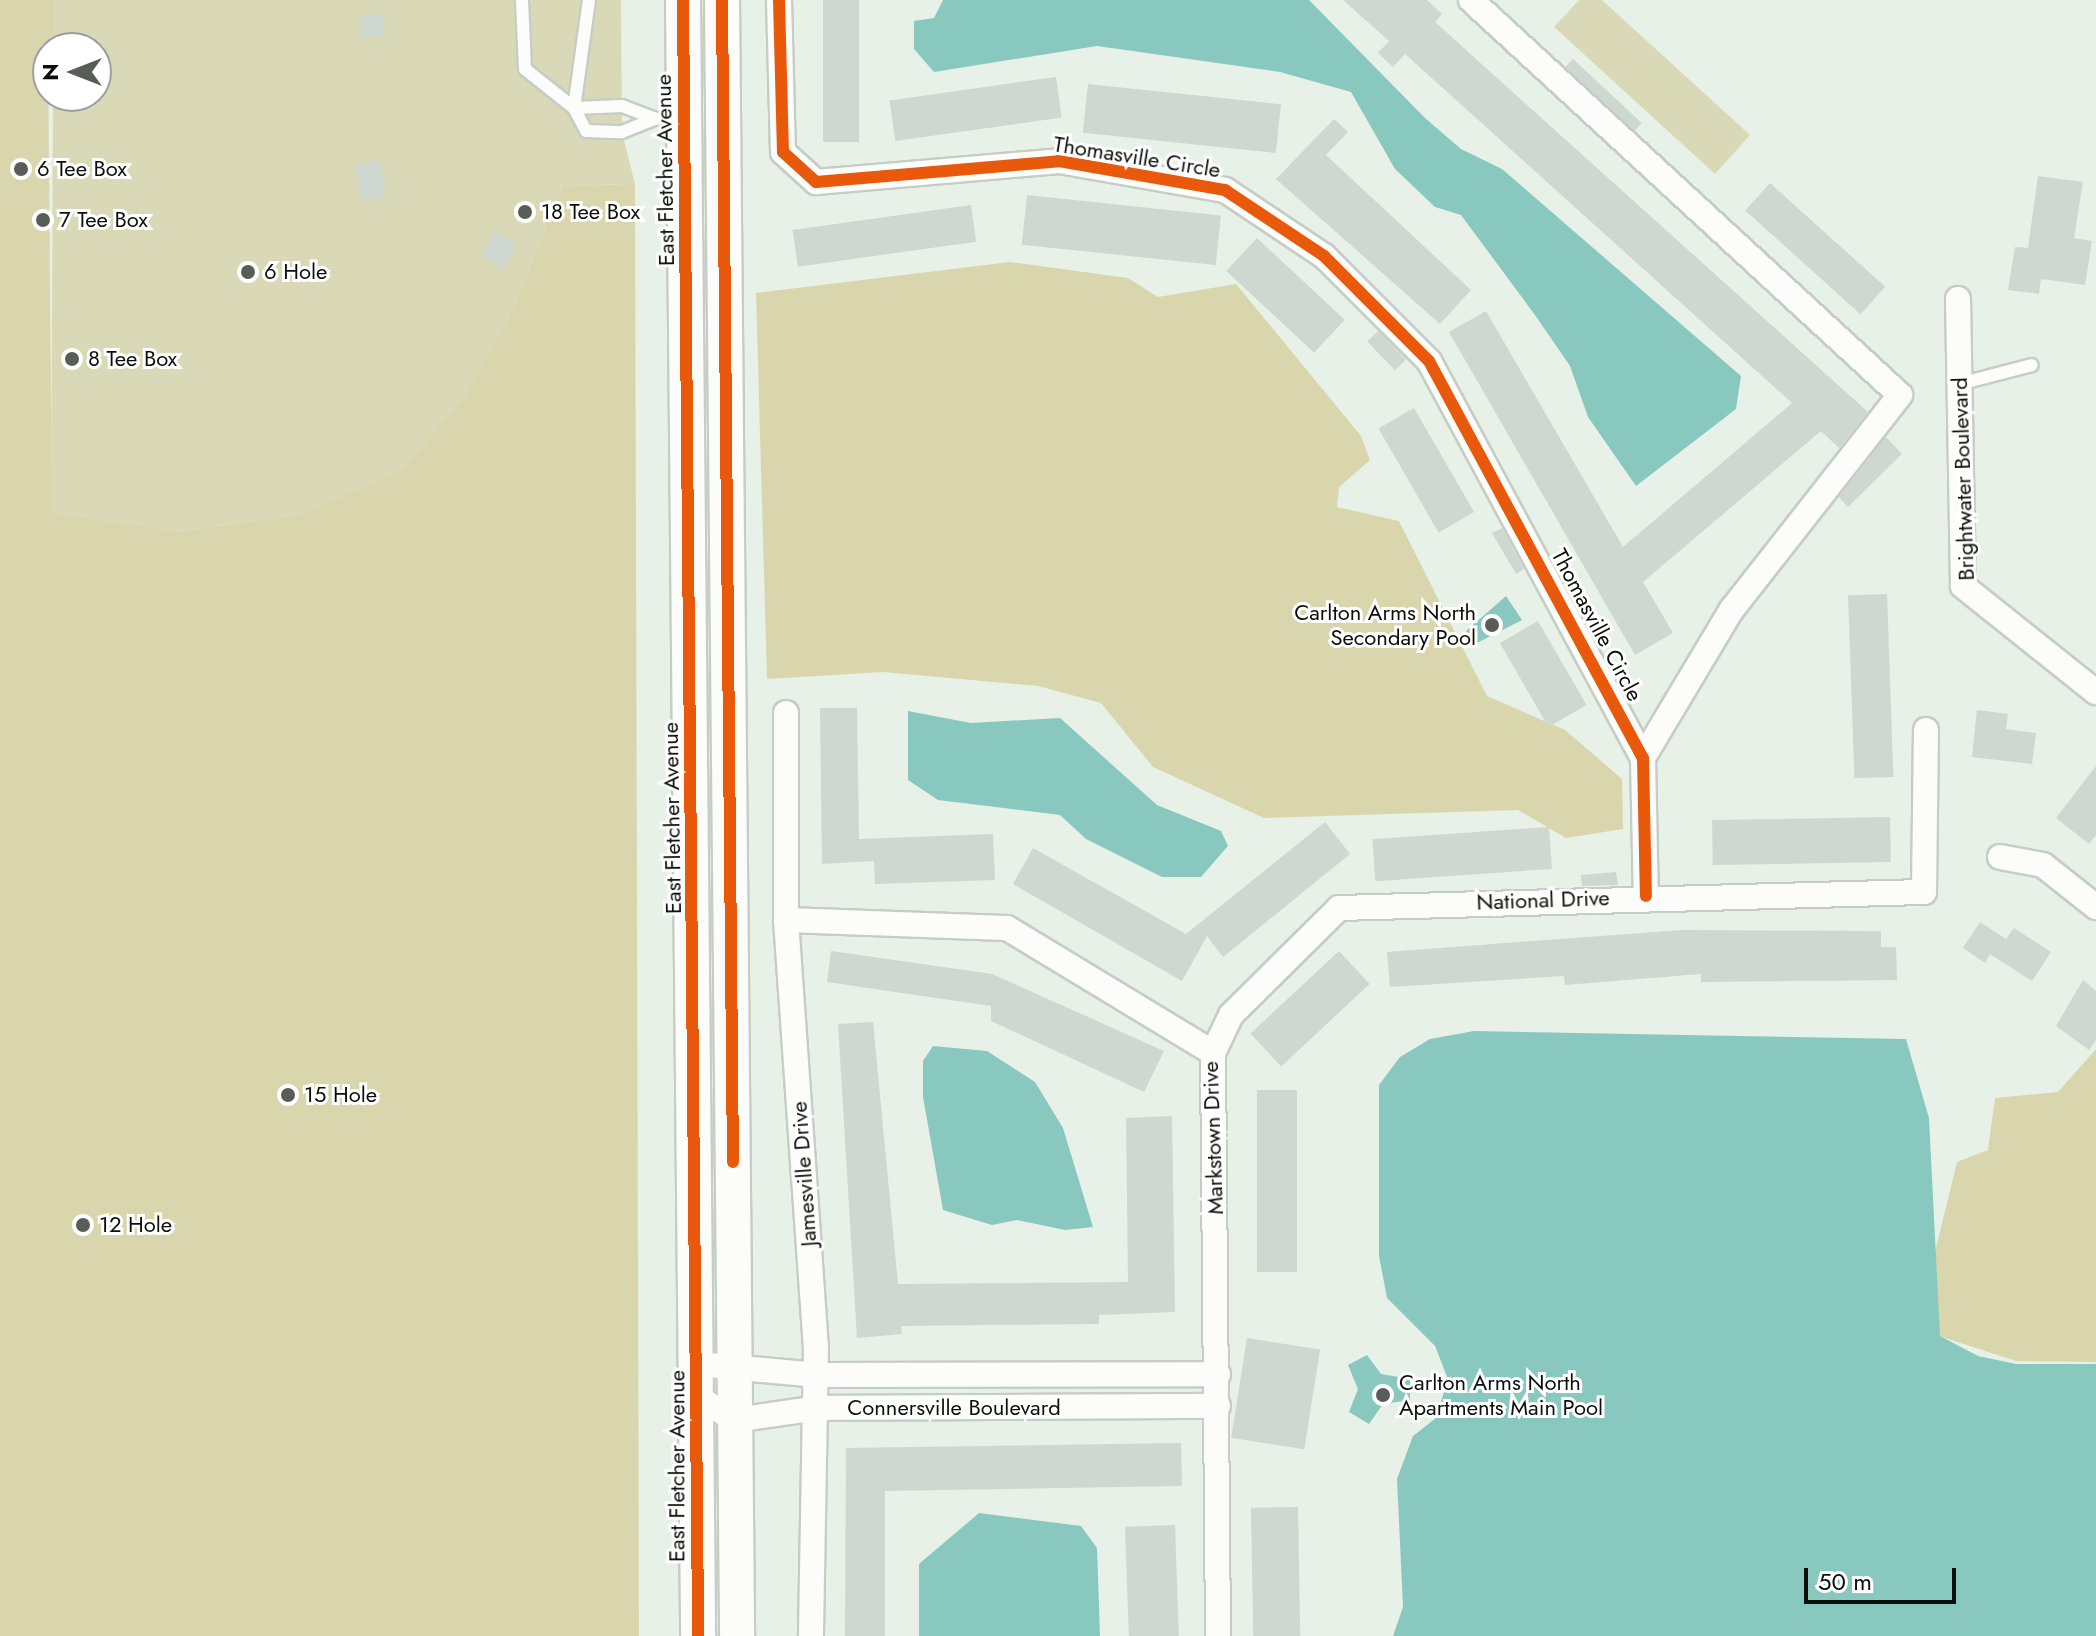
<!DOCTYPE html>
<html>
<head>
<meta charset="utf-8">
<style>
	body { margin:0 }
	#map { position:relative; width:2096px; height:1636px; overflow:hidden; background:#e8f1e7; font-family:Jost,sans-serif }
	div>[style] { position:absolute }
	.green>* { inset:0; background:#dad9b7 }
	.forest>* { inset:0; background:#d9d6ae }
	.water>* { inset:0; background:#89c8bf }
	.building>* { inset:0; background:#ced7d0; transform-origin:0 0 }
	.roads { filter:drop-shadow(2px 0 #c6cdc5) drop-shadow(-2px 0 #c6cdc5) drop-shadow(0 2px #c6cdc5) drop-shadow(0 -2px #c6cdc5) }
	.lane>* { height:12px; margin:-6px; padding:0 6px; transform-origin:6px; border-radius:6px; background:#fcfdfb }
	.street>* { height:24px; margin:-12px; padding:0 12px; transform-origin:12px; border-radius:12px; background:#fcfdfb }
	.secondary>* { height:34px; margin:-17px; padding:0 17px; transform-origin:17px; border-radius:17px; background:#fcfdfb }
	.cycleway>* { height:12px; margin:-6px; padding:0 6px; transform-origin:6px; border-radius:6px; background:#e8590c }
	.dots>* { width:22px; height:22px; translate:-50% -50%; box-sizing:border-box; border:4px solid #fff; border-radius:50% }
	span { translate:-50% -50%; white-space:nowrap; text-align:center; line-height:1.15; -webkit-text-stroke:6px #fff; paint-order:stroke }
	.street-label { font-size:22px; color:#0a0f09 }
	.poi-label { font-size:22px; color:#0a0f09 }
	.left { translate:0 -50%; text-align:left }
	.right { translate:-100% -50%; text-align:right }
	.north { position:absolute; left:32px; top:32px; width:80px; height:80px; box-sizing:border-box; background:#fff; border:2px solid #9d9f9d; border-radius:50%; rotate:270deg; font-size:22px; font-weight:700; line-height:32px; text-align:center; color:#0a0f09 }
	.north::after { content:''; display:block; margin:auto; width:28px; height:36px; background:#585e57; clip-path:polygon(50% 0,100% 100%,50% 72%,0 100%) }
	.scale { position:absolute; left:1804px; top:1568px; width:152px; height:36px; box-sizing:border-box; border:4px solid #0a0f09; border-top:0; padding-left:10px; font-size:24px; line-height:28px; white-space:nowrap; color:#0a0f09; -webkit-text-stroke:6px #fff; paint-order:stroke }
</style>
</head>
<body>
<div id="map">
	<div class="green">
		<div style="clip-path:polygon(54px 0,621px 0,622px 132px,635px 184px,562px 186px,514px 307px,463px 398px,401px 470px,298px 515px,180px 531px,51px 513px,53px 96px,96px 96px,96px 48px,54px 48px)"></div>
		<div style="clip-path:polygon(1579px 0,1602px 0,1750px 135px,1715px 174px,1554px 27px)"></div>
	</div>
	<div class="forest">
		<div style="clip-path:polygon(0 0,54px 0,54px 48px,48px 48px,52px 513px,180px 531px,298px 515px,401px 470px,463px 398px,514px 307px,562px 186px,635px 184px,639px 1636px,0 1636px)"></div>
		<div style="clip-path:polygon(1010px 262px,1128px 278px,1158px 297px,1236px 284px,1361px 436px,1370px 460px,1339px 487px,1337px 507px,1399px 521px,1487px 696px,1565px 730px,1622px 779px,1623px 829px,1566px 838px,1518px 810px,1264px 818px,1153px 767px,1101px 703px,1038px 686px,883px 672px,767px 679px,756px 293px)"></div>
		<div style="clip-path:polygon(2096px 1049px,2096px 1362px,2016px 1361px,1939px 1336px,1934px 1256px,1957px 1162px,1988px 1150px,1995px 1098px,2058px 1092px)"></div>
	</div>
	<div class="water">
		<div style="clip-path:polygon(943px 0,1309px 0,1425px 118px,1461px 149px,1502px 169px,1741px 376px,1736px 409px,1636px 486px,1588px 417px,1570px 366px,1535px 315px,1461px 215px,1435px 207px,1395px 169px,1351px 92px,1280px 72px,1097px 46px,934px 72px,914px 49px,914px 21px,934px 18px)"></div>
		<div style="clip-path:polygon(1506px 596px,1522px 620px,1475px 644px,1466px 631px)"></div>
		<div style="clip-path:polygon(908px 711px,971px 723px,1060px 718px,1157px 805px,1221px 831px,1228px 846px,1201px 877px,1162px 877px,1086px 839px,1060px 815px,938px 800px,908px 780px)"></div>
		<div style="clip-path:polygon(1474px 1031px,1906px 1039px,1929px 1118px,1940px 1336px,1978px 1356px,2016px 1364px,2096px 1364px,2096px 1636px,1393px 1636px,1403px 1607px,1397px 1479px,1413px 1436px,1436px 1418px,1448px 1379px,1435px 1346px,1387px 1298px,1379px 1256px,1379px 1085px,1400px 1057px,1430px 1039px)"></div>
		<div style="clip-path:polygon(933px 1046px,987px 1051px,1035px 1082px,1063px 1128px,1093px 1227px,1065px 1230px,1017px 1220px,992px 1225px,943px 1210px,923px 1097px,923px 1061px)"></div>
		<div style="clip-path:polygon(1367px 1355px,1381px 1374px,1410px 1379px,1410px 1400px,1383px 1404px,1369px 1424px,1349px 1412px,1358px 1389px,1348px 1365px)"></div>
		<div style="clip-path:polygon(979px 1513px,1081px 1526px,1097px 1548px,1100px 1636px,919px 1636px,919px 1564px)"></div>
	</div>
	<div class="building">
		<div style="left:823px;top:0;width:36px;height:142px"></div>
		<div style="clip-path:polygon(1343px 0,1427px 0,1442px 14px,1435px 22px,1868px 412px,1839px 448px,1821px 431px,1643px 582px,1673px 633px,1635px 655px,1449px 332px,1486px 311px,1623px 547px,1792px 403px,1405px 54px,1393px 67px,1378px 53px,1389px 41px)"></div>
		<div style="left:382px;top:14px;width:22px;height:22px;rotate:87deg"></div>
		<div style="left:1573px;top:59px;width:94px;height:11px;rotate:43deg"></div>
		<div style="left:1056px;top:77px;width:41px;height:168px;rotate:82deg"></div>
		<div style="left:1088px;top:84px;width:194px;height:49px;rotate:6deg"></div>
		<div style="clip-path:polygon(1334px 119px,1348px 132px,1326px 155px,1471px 290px,1440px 324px,1276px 179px)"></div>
		<div style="left:379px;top:160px;width:37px;height:25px;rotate:79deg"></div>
		<div style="clip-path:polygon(2038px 176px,2083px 182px,2074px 238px,2092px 241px,2085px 285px,2041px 279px,2039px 294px,2008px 290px,2015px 247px,2028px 248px)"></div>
		<div style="left:1770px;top:183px;width:155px;height:37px;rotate:42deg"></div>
		<div style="left:1027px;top:195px;width:195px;height:50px;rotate:6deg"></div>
		<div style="left:971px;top:205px;width:37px;height:180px;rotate:82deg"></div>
		<div style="left:494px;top:232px;width:25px;height:27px;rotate:27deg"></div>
		<div style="left:1257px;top:238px;width:120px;height:45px;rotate:43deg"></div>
		<div style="left:1378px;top:331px;width:40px;height:15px;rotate:46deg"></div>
		<div style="left:1414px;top:408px;width:120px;height:41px;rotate:60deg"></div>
		<div style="clip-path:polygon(1886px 437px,1902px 454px,1848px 507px,1839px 497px)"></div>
		<div style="clip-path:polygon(1502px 528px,1524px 569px,1516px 574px,1492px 533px)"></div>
		<div style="left:1887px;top:594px;width:183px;height:39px;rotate:88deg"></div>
		<div style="left:1538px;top:621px;width:97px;height:44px;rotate:60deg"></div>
		<div style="clip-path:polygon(820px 708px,857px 708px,859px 839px,993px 834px,995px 880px,875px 884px,874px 861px,822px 864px)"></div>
		<div style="clip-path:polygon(1977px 710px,2008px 714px,2006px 729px,2036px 733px,2032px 764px,1972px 757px)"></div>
		<div style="clip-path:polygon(2096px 766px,2096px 835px,2089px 844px,2056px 818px)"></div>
		<div style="left:1890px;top:817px;width:45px;height:178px;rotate:89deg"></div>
		<div style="clip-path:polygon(1325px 822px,1350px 854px,1223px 957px,1207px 936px,1182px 981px,1013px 884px,1033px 848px,1186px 934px)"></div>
		<div style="left:1549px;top:827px;width:42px;height:177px;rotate:86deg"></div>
		<div style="clip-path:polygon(1616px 872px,1618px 885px,1582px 886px,1581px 875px)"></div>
		<div style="clip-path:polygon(1980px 922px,2006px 939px,2014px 928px,2051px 952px,2032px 981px,1990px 954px,1985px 963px,1963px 948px)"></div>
		<div style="clip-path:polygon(1681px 930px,1881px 931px,1881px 947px,1896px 947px,1897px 980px,1701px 982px,1701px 974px,1565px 985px,1564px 976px,1390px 987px,1387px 952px)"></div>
		<div style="clip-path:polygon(831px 951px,992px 974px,1164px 1051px,1144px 1092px,991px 1021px,991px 1006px,827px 982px)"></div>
		<div style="left:1339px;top:951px;width:45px;height:121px;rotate:47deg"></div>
		<div style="clip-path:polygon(2083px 980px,2096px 991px,2096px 1040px,2089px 1050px,2056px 1026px)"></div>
		<div style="clip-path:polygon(873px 1022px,898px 1284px,1128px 1282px,1126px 1118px,1172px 1116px,1175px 1312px,1099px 1315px,1099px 1324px,901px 1326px,902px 1334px,857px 1338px,838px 1024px)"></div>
		<div style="left:1257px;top:1090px;width:40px;height:182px"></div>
		<div style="left:1247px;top:1338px;width:74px;height:101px;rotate:9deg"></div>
		<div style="clip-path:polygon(1181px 1443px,1182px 1486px,885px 1491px,885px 1636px,845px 1636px,846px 1448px)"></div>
		<div style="left:1298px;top:1507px;width:129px;height:47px;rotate:89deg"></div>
		<div style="left:1175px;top:1525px;width:111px;height:50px;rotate:88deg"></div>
	</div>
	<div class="roads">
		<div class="lane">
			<div style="left:522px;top:0;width:69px;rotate:87.5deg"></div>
			<div style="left:525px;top:69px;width:63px;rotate:38.5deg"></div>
			<div style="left:574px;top:108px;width:26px;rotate:62deg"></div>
			<div style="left:586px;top:131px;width:36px;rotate:2deg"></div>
			<div style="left:622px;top:132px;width:35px;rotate:-22deg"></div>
			<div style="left:574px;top:108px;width:48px;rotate:-2.4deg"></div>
			<div style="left:622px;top:106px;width:36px;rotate:21deg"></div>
			<div style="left:574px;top:108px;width:109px;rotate:-82.1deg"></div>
			<div style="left:1959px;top:384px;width:75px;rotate:-14.6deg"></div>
		</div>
		<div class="street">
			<div style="left:779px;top:0;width:152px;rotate:88.5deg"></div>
			<div style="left:783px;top:152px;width:45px;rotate:42.3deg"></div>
			<div style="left:816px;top:182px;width:244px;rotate:-4.9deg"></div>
			<div style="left:1059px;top:161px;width:169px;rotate:9.9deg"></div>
			<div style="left:1225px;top:190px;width:119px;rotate:33.7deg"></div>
			<div style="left:1324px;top:256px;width:148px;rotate:45deg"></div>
			<div style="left:1429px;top:361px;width:451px;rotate:61.7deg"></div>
			<div style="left:1643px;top:758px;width:138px;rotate:88.8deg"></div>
			<div style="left:1471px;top:0;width:583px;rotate:42.64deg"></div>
			<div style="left:1900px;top:395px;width:272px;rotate:128.1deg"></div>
			<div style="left:1732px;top:609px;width:174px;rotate:120.9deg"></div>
			<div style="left:1958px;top:299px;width:287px;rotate:89deg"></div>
			<div style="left:1963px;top:586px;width:170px;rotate:38.6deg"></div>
			<div style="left:786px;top:713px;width:207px;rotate:90deg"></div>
			<div style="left:786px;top:920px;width:427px;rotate:86deg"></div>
			<div style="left:816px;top:1346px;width:290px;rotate:91deg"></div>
			<div style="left:2000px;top:857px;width:44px;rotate:10.5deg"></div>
			<div style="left:2043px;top:865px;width:68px;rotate:38.4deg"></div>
			<div style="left:786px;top:920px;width:221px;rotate:2.1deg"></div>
			<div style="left:1007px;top:928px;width:241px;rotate:31.2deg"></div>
			<div style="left:1213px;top:1053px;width:583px;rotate:89.51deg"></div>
			<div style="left:1213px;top:1053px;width:42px;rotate:-64.7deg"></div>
			<div style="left:1231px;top:1015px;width:152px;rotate:-44.7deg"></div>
			<div style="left:1339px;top:908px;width:585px;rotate:-1.57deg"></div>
			<div style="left:1924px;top:892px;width:162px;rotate:-89.3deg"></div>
			<div style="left:697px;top:1364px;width:121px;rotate:5.2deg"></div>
			<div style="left:817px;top:1375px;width:401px;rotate:-0.1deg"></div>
			<div style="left:697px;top:1397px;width:44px;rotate:31.2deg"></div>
			<div style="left:735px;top:1420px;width:83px;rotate:-8.3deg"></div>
			<div style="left:817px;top:1408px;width:401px;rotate:-0.3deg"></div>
		</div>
		<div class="secondary">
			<div style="left:683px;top:0;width:1636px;rotate:89.47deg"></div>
			<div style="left:722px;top:0;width:1636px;rotate:89.47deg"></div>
		</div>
	</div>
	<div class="cycleway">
		<div style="left:683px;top:0;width:1636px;rotate:89.47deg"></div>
		<div style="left:722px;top:0;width:1162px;rotate:89.46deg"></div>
		<div style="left:779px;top:0;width:152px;rotate:88.5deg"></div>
		<div style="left:783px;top:152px;width:45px;rotate:42.3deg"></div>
		<div style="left:816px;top:182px;width:244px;rotate:-4.9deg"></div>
		<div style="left:1059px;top:161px;width:169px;rotate:9.9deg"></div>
		<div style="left:1225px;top:190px;width:119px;rotate:33.7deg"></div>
		<div style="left:1324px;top:256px;width:148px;rotate:45deg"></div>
		<div style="left:1429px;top:361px;width:451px;rotate:61.7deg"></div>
		<div style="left:1643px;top:758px;width:138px;rotate:88.8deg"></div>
	</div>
	<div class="dots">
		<div style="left:21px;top:169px;background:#585e57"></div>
		<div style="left:525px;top:212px;background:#585e57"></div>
		<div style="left:43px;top:220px;background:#585e57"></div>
		<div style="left:248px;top:272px;background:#585e57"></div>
		<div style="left:72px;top:359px;background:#585e57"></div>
		<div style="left:1492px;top:625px;background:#585e57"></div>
		<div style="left:288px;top:1095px;background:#585e57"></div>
		<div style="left:83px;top:1225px;background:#585e57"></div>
		<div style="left:1383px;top:1395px;background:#585e57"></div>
	</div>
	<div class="street-label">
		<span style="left:1137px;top:157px;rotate:9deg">Thomasville Circle</span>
		<span style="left:665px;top:170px;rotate:-91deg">East Fletcher Avenue</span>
		<span style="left:1963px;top:479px;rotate:-92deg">Brightwater Boulevard</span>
		<span style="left:1597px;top:625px;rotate:62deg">Thomasville Circle</span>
		<span style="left:672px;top:818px;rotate:-91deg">East Fletcher Avenue</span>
		<span style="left:1543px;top:900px;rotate:-2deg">National Drive</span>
		<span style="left:1213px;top:1138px;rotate:-92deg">Markstown Drive</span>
		<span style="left:804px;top:1174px;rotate:-94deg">Jamesville Drive</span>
		<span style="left:954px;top:1408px">Connersville Boulevard</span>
		<span style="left:677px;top:1466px;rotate:-90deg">East Fletcher Avenue</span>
	</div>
	<div class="poi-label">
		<span class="left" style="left:37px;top:169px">6 Tee Box</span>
		<span class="left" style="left:541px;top:212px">18 Tee Box</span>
		<span class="left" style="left:59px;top:220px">7 Tee Box</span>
		<span class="left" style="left:264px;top:272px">6 Hole</span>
		<span class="left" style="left:88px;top:359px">8 Tee Box</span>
		<span class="right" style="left:1476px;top:625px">Carlton Arms North<br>Secondary Pool</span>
		<span class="left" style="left:304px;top:1095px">15 Hole</span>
		<span class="left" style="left:99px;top:1225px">12 Hole</span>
		<span class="left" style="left:1399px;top:1395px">Carlton Arms North<br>Apartments Main Pool</span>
	</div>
	<div class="north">N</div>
	<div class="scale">50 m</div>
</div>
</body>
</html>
